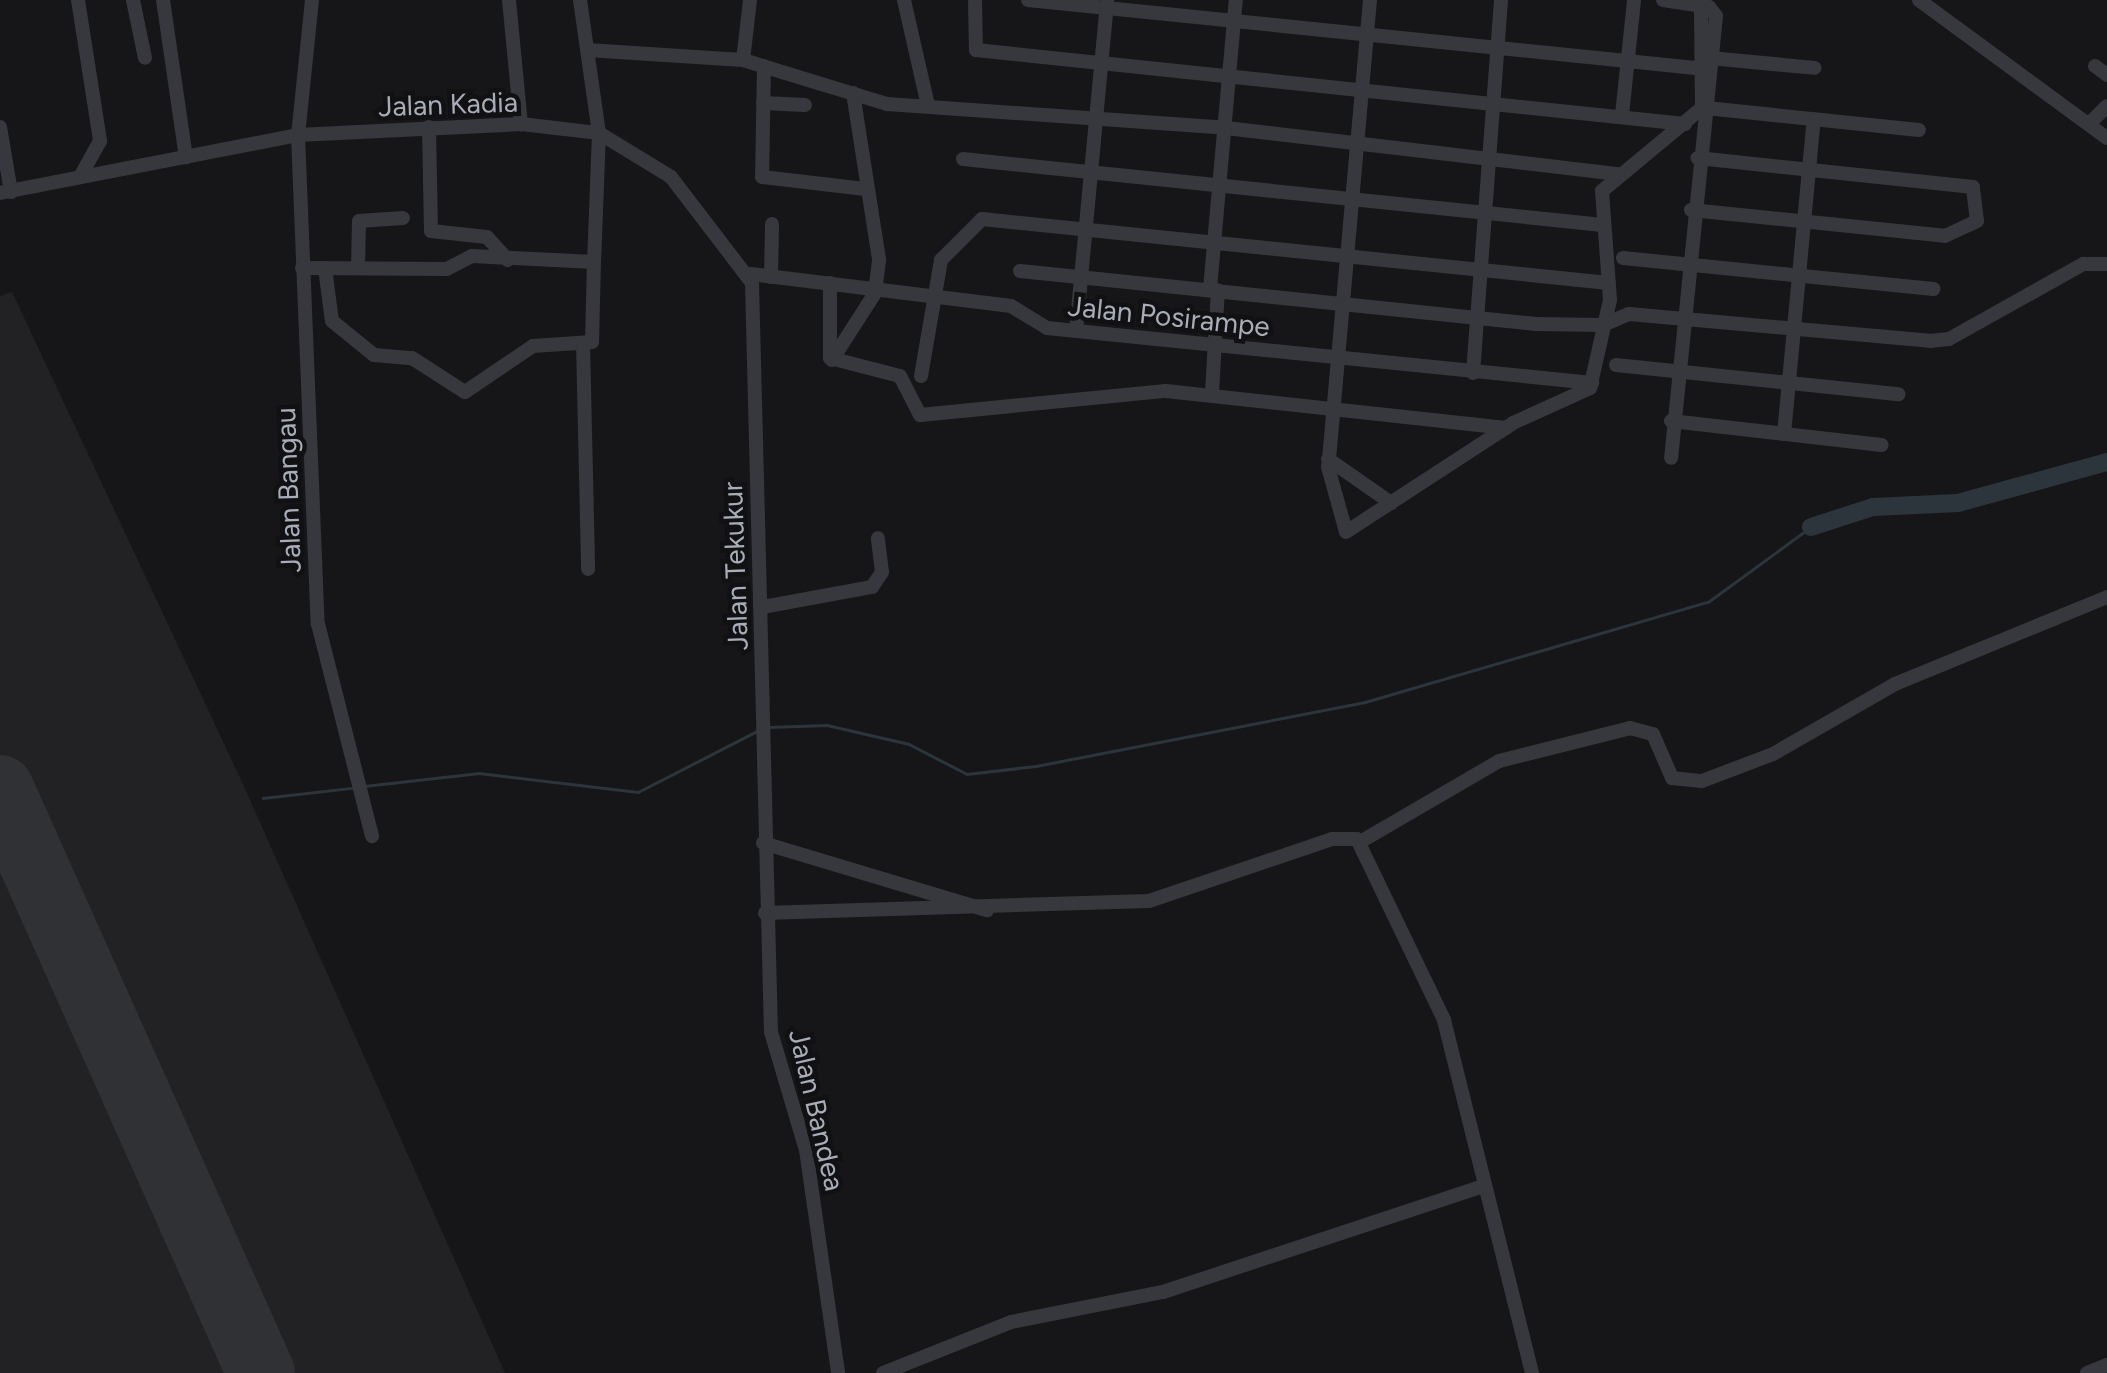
<!DOCTYPE html>
<html>
<head>
<meta charset="utf-8">
<style>
	body { margin:0 }
	#map { position:relative; width:2107px; height:1373px; overflow:hidden; background:#161618; font-family:Figtree,sans-serif }
	div>[style] { position:absolute }
	.built>* { inset:0; background:#222225 }
	.stream>* { height:2.5px; margin:-1.25px; padding:0 1.25px; transform-origin:1.25px; border-radius:1.25px; background:#2c353c }
	.river>* { height:18px; margin:-9px; padding:0 9px; transform-origin:9px; border-radius:9px; background:#2c353c }
	.runway>* { height:68px; margin:-34px; padding:0 34px; transform-origin:34px; border-radius:34px; background:#303135 }
	.minor>* { height:14px; margin:-7px; padding:0 7px; transform-origin:7px; border-radius:7px; background:#37383d }
	span { translate:-50% -50%; white-space:nowrap; text-align:center; line-height:1.15; -webkit-text-stroke:9px #111113; paint-order:stroke }
	.street-label { font-size:28px; color:#a8adb8 }
</style>
</head>
<body>
<div id="map">
	<div class="built">
		<div style="clip-path:polygon(12px 292px,242px 782px,505px 1373px,0 1373px,0 296px)"></div>
	</div>
	<div class="stream">
		<div style="left:769px;top:727px;width:58px;rotate:-2deg"></div>
		<div style="left:827px;top:725px;width:84px;rotate:13deg"></div>
		<div style="left:909px;top:744px;width:65px;rotate:27.3deg"></div>
		<div style="left:967px;top:774px;width:69px;rotate:-6.6deg"></div>
		<div style="left:1036px;top:766px;width:335px;rotate:-11deg"></div>
		<div style="left:1365px;top:702px;width:357px;rotate:-16.3deg"></div>
		<div style="left:1708px;top:602px;width:127px;rotate:-36.1deg"></div>
		<div style="left:364px;top:786px;width:116px;rotate:-6.4deg"></div>
		<div style="left:479px;top:773px;width:160px;rotate:6.8deg"></div>
		<div style="left:638px;top:792px;width:134px;rotate:-27.1deg"></div>
		<div style="left:263px;top:798px;width:89px;rotate:-6.5deg"></div>
	</div>
	<div class="river">
		<div style="left:1811px;top:527px;width:65px;rotate:-17.9deg"></div>
		<div style="left:1873px;top:507px;width:85px;rotate:-2.7deg"></div>
		<div style="left:1958px;top:503px;width:155px;rotate:-15.4deg"></div>
	</div>
	<div class="runway">
		<div style="left:0;top:789px;width:640px;rotate:65.92deg"></div>
	</div>
	<div class="minor">
		<div style="left:78px;top:0;width:143px;rotate:81.1deg"></div>
		<div style="left:100px;top:141px;width:41px;rotate:119.1deg"></div>
		<div style="left:133px;top:0;width:59px;rotate:78.3deg"></div>
		<div style="left:163px;top:0;width:159px;rotate:81.7deg"></div>
		<div style="left:312px;top:0;width:136px;rotate:95.9deg"></div>
		<div style="left:298px;top:135px;width:489px;rotate:87.7deg"></div>
		<div style="left:318px;top:624px;width:219px;rotate:75.7deg"></div>
		<div style="left:509px;top:0;width:125px;rotate:84.5deg"></div>
		<div style="left:580px;top:0;width:134px;rotate:81.9deg"></div>
		<div style="left:599px;top:133px;width:84px;rotate:31.4deg"></div>
		<div style="left:671px;top:177px;width:133px;rotate:52.6deg"></div>
		<div style="left:752px;top:283px;width:749px;rotate:88.55deg"></div>
		<div style="left:771px;top:1032px;width:123px;rotate:73.5deg"></div>
		<div style="left:806px;top:1150px;width:225px;rotate:81.8deg"></div>
		<div style="left:904px;top:0;width:104px;rotate:77.2deg"></div>
		<div style="left:975px;top:0;width:50px;rotate:88.9deg"></div>
		<div style="left:976px;top:50px;width:713px;rotate:5.96deg"></div>
		<div style="left:1028px;top:0;width:671px;rotate:5.81deg"></div>
		<div style="left:1370px;top:0;width:469px;rotate:95.1deg"></div>
		<div style="left:1328px;top:467px;width:67px;rotate:74.5deg"></div>
		<div style="left:1346px;top:532px;width:199px;rotate:-33.1deg"></div>
		<div style="left:1513px;top:423px;width:85px;rotate:-24.4deg"></div>
		<div style="left:1590px;top:388px;width:90px;rotate:-77.2deg"></div>
		<div style="left:1610px;top:300px;width:109px;rotate:-94.2deg"></div>
		<div style="left:1602px;top:191px;width:130px;rotate:-39.7deg"></div>
		<div style="left:1702px;top:108px;width:103px;rotate:-90.6deg"></div>
		<div style="left:1663px;top:0;width:47px;rotate:8.7deg"></div>
		<div style="left:1709px;top:7px;width:11px;rotate:52deg"></div>
		<div style="left:1716px;top:16px;width:444px;rotate:95.8deg"></div>
		<div style="left:1919px;top:0;width:233px;rotate:36.3deg"></div>
		<div style="left:587px;top:50px;width:156px;rotate:3.7deg"></div>
		<div style="left:743px;top:60px;width:151px;rotate:17deg"></div>
		<div style="left:887px;top:104px;width:340px;rotate:4deg"></div>
		<div style="left:1226px;top:128px;width:395px;rotate:6.7deg"></div>
		<div style="left:1710px;top:58px;width:105px;rotate:5.4deg"></div>
		<div style="left:743px;top:60px;width:60px;rotate:-83.3deg"></div>
		<div style="left:764px;top:66px;width:111px;rotate:91deg"></div>
		<div style="left:762px;top:177px;width:104px;rotate:6.6deg"></div>
		<div style="left:2095px;top:66px;width:15px;rotate:37deg"></div>
		<div style="left:763px;top:103px;width:42px;rotate:2.7deg"></div>
		<div style="left:1706px;top:108px;width:214px;rotate:5.9deg"></div>
		<div style="left:1622px;top:115px;width:116px;rotate:-84deg"></div>
		<div style="left:2089px;top:124px;width:25px;rotate:-45deg"></div>
		<div style="left:0;top:127px;width:66px;rotate:80.4deg"></div>
		<div style="left:429px;top:127px;width:104px;rotate:88.9deg"></div>
		<div style="left:431px;top:231px;width:56px;rotate:6.1deg"></div>
		<div style="left:487px;top:237px;width:31px;rotate:48deg"></div>
		<div style="left:963px;top:159px;width:643px;rotate:5.89deg"></div>
		<div style="left:0;top:193px;width:304px;rotate:-11deg"></div>
		<div style="left:298px;top:135px;width:223px;rotate:-2.8deg"></div>
		<div style="left:521px;top:124px;width:79px;rotate:6.6deg"></div>
		<div style="left:599px;top:133px;width:129px;rotate:92.2deg"></div>
		<div style="left:594px;top:262px;width:122px;rotate:-177.2deg"></div>
		<div style="left:472px;top:256px;width:28px;rotate:153deg"></div>
		<div style="left:447px;top:269px;width:145px;rotate:-179.6deg"></div>
		<div style="left:1691px;top:210px;width:255px;rotate:5.8deg"></div>
		<div style="left:1945px;top:236px;width:35px;rotate:-25deg"></div>
		<div style="left:1977px;top:221px;width:34px;rotate:-97deg"></div>
		<div style="left:1973px;top:187px;width:277px;rotate:-174deg"></div>
		<div style="left:1623px;top:258px;width:312px;rotate:5.7deg"></div>
		<div style="left:325px;top:268px;width:53px;rotate:82.5deg"></div>
		<div style="left:332px;top:321px;width:54px;rotate:39deg"></div>
		<div style="left:374px;top:355px;width:38px;rotate:5deg"></div>
		<div style="left:412px;top:358px;width:63px;rotate:32.7deg"></div>
		<div style="left:465px;top:392px;width:82px;rotate:-34.1deg"></div>
		<div style="left:533px;top:346px;width:59px;rotate:-3.9deg"></div>
		<div style="left:592px;top:342px;width:80px;rotate:-88.6deg"></div>
		<div style="left:358px;top:268px;width:47px;rotate:-88.8deg"></div>
		<div style="left:359px;top:221px;width:44px;rotate:-3.9deg"></div>
		<div style="left:1020px;top:271px;width:519px;rotate:5.86deg"></div>
		<div style="left:1536px;top:324px;width:67px;rotate:0.9deg"></div>
		<div style="left:1603px;top:325px;width:28px;rotate:-23deg"></div>
		<div style="left:1629px;top:314px;width:302px;rotate:5.1deg"></div>
		<div style="left:1930px;top:341px;width:19px;rotate:-6deg"></div>
		<div style="left:1949px;top:339px;width:154px;rotate:-29.2deg"></div>
		<div style="left:2083px;top:264px;width:24px"></div>
		<div style="left:751px;top:274px;width:262px;rotate:7deg"></div>
		<div style="left:1011px;top:306px;width:42px;rotate:31.4deg"></div>
		<div style="left:1047px;top:328px;width:548px;rotate:5.76deg"></div>
		<div style="left:771px;top:277px;width:53px;rotate:-88.9deg"></div>
		<div style="left:830px;top:283px;width:75px;rotate:90deg"></div>
		<div style="left:830px;top:358px;width:72px;rotate:14.4deg"></div>
		<div style="left:900px;top:376px;width:44px;rotate:62.9deg"></div>
		<div style="left:920px;top:415px;width:247px;rotate:-5.6deg"></div>
		<div style="left:1166px;top:391px;width:342px;rotate:6.2deg"></div>
		<div style="left:1210px;top:289px;width:290px;rotate:-84.9deg"></div>
		<div style="left:1076px;top:331px;width:331px;rotate:-84.6deg"></div>
		<div style="left:583px;top:343px;width:226px;rotate:88.7deg"></div>
		<div style="left:832px;top:360px;width:80px;rotate:-57.3deg"></div>
		<div style="left:875px;top:293px;width:34px;rotate:-83deg"></div>
		<div style="left:879px;top:259px;width:168px;rotate:-98.9deg"></div>
		<div style="left:1616px;top:365px;width:284px;rotate:5.9deg"></div>
		<div style="left:1473px;top:373px;width:374px;rotate:-85.7deg"></div>
		<div style="left:921px;top:376px;width:118px;rotate:-80.2deg"></div>
		<div style="left:941px;top:260px;width:58px;rotate:-45deg"></div>
		<div style="left:982px;top:219px;width:630px;rotate:5.83deg"></div>
		<div style="left:1212px;top:393px;width:103px;rotate:-86.7deg"></div>
		<div style="left:1671px;top:421px;width:212px;rotate:6.5deg"></div>
		<div style="left:1784px;top:434px;width:316px;rotate:-84.6deg"></div>
		<div style="left:1328px;top:459px;width:77px;rotate:34.9deg"></div>
		<div style="left:762px;top:607px;width:112px;rotate:-10.3deg"></div>
		<div style="left:872px;top:587px;width:18px;rotate:-56deg"></div>
		<div style="left:882px;top:572px;width:34px;rotate:-97deg"></div>
		<div style="left:1360px;top:842px;width:161px;rotate:-30.2deg"></div>
		<div style="left:1499px;top:761px;width:135px;rotate:-14.1deg"></div>
		<div style="left:1630px;top:728px;width:24px;rotate:15deg"></div>
		<div style="left:1653px;top:734px;width:48px;rotate:66.6deg"></div>
		<div style="left:1672px;top:778px;width:30px;rotate:6deg"></div>
		<div style="left:1702px;top:781px;width:76px;rotate:-20.8deg"></div>
		<div style="left:1773px;top:754px;width:141px;rotate:-29.8deg"></div>
		<div style="left:1895px;top:684px;width:229px;rotate:-22.3deg"></div>
		<div style="left:763px;top:843px;width:234px;rotate:16.7deg"></div>
		<div style="left:765px;top:913px;width:384px;rotate:-1.8deg"></div>
		<div style="left:1149px;top:901px;width:193px;rotate:-18.7deg"></div>
		<div style="left:1332px;top:839px;width:25px"></div>
		<div style="left:1357px;top:839px;width:201px;rotate:64.3deg"></div>
		<div style="left:1444px;top:1020px;width:364px;rotate:76deg"></div>
		<div style="left:883px;top:1373px;width:138px;rotate:-21.7deg"></div>
		<div style="left:1011px;top:1322px;width:155px;rotate:-11.2deg"></div>
		<div style="left:1163px;top:1292px;width:334px;rotate:-18.3deg"></div>
		<div style="left:2087px;top:1373px;width:22px;rotate:-22deg"></div>
	</div>
	<div class="street-label">
		<span style="left:448px;top:104px;rotate:-2deg">Jalan Kadia</span>
		<span style="left:1169px;top:316px;rotate:6deg">Jalan Posirampe</span>
		<span style="left:288px;top:490px;rotate:-92deg">Jalan Bangau</span>
		<span style="left:735px;top:566px;rotate:-92deg">Jalan Tekukur</span>
		<span style="left:817px;top:1110px;rotate:77deg">Jalan Bandea</span>
	</div>
</div>
</body>
</html>
